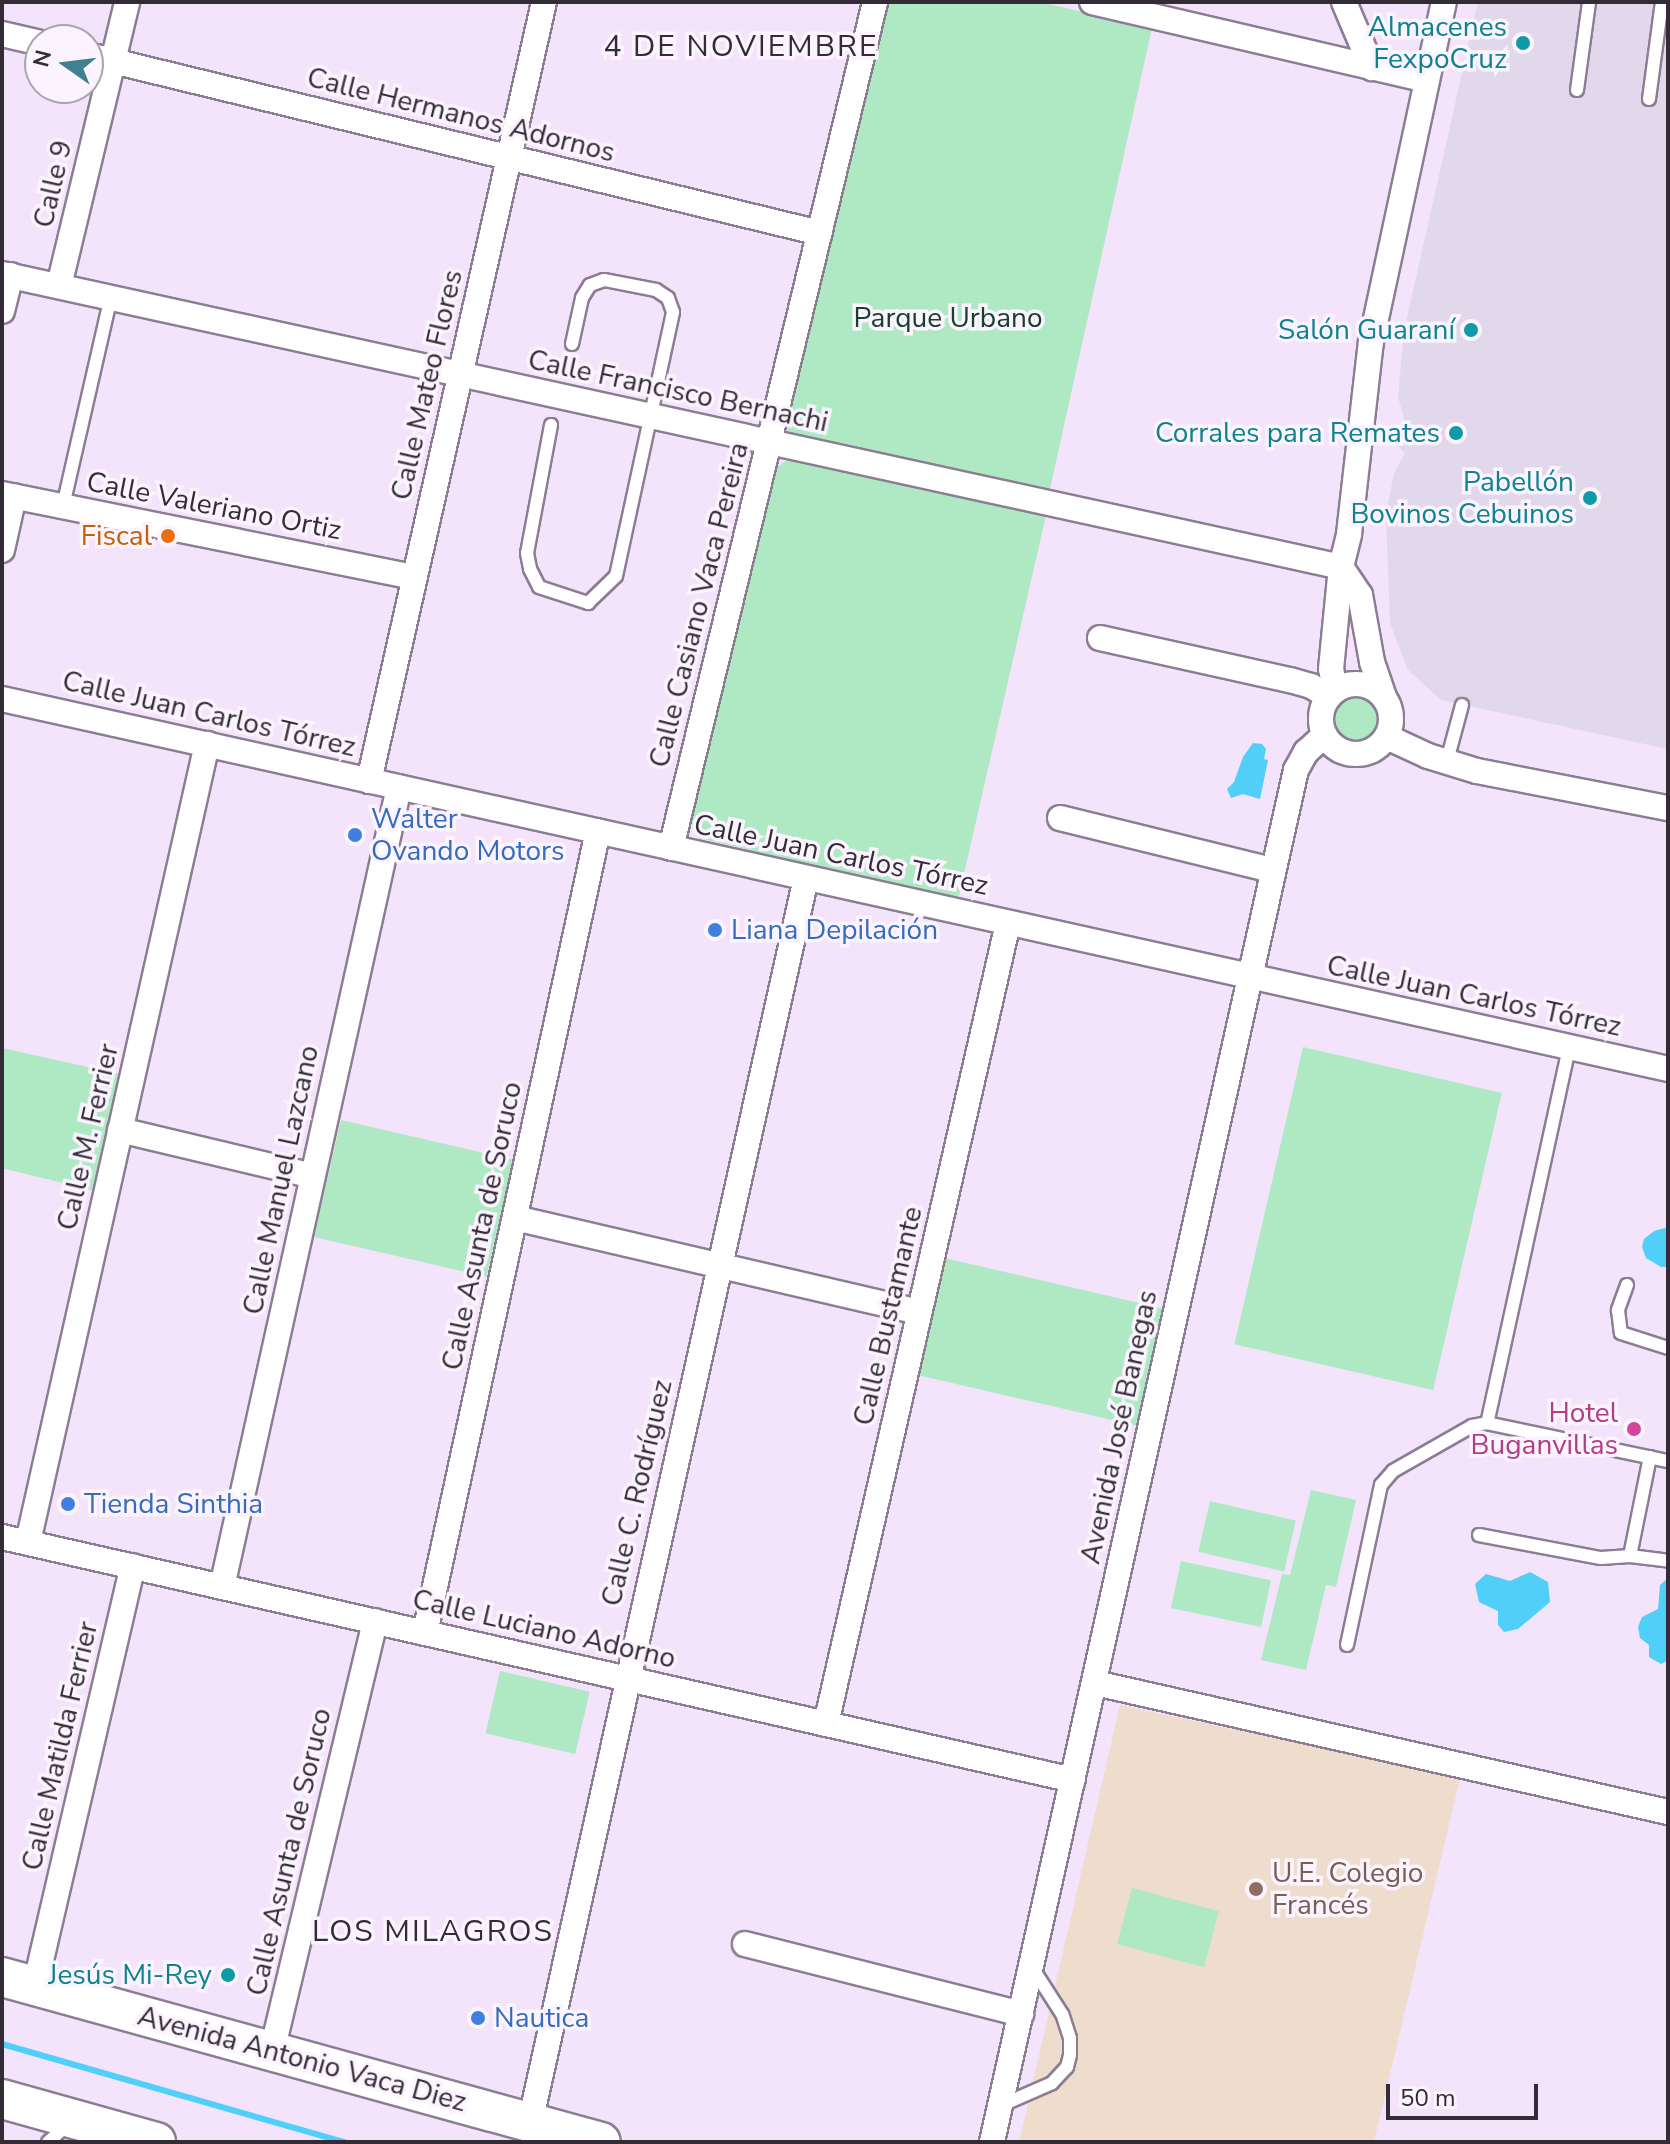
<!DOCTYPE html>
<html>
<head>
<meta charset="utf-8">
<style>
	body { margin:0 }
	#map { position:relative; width:1670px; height:2144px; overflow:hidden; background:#f3e3fb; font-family:"Nunito Sans",sans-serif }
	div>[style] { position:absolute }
	.commercial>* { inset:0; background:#e2d8eb }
	.education>* { inset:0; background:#eedccc }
	.green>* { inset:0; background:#aee9c4; transform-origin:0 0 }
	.round { border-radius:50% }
	.water>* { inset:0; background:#50d0f9 }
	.stream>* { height:6px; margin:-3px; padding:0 3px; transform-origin:3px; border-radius:3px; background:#50d0f9 }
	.roads { filter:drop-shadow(2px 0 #8c7d93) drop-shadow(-2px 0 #8c7d93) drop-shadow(0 2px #8c7d93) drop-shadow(0 -2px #8c7d93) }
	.service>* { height:12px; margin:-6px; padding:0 6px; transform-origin:6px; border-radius:6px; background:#fff }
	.minor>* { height:24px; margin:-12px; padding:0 12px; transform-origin:12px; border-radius:12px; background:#fff }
	.minor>.ring { margin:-12px; padding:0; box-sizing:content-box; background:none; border:24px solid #fff; border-radius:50% }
	.trunk>* { height:38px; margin:-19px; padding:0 19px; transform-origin:19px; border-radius:19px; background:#fff }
	.dots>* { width:22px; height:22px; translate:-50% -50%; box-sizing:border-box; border:4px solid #fbf4fe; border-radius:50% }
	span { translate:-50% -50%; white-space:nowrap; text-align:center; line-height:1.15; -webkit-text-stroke:7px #fbf4fe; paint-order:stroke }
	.culture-label { font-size:28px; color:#0d838f }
	.right { translate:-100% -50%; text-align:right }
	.street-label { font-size:28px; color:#332c36 }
	.park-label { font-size:28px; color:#18412a }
	.food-label { font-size:28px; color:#c56008 }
	.shop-label { font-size:28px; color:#366cbe }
	.left { translate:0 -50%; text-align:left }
	.hotel-label { font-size:28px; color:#b23c85 }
	.education-label { font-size:28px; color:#785e54 }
	.neighbourhood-label { font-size:30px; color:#332c36; letter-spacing:2px }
	.frame { position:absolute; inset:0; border:4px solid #332c36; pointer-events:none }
	.north { position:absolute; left:24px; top:24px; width:80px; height:80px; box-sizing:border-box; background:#fbf4fe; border:2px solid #aba4ae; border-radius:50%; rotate:284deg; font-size:22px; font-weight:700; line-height:32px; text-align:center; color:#332c36 }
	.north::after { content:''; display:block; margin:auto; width:28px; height:36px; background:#3f8093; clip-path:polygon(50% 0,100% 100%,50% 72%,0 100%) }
	.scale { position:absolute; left:1386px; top:2084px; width:152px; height:36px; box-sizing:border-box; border:4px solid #332c36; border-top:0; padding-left:10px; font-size:24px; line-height:28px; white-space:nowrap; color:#332c36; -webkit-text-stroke:6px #fbf4fe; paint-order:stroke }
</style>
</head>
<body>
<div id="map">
	<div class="commercial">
		<div style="clip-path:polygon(1478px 2px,1668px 2px,1668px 749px,1441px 700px,1408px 670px,1390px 623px,1386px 514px,1394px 473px,1405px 453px,1391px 439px,1408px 431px,1398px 397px,1404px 331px)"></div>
	</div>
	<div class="education">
		<div style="clip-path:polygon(1120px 1705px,1460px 1778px,1374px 2142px,1019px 2142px)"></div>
	</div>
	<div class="green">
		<div style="clip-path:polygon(880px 2px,1040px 2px,1152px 28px,1049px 493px,799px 438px,787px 430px,784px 418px)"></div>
		<div style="clip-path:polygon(793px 456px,1047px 511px,958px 900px,699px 838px,693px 830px,689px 812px,767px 474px)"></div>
		<div class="round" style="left:1331px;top:695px;width:50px;height:50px"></div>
		<div style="left:1303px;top:1047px;width:204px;height:305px;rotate:13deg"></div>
		<div style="clip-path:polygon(2px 1048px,120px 1074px,95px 1191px,2px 1168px)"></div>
		<div style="left:341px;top:1120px;width:177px;height:120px;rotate:13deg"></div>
		<div style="left:940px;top:1257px;width:231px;height:120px;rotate:13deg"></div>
		<div style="clip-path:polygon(1311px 1490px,1356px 1500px,1336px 1587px,1326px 1585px,1306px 1670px,1261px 1660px,1282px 1574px,1290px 1575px)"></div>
		<div style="left:1210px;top:1501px;width:88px;height:52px;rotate:13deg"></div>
		<div style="left:1181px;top:1561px;width:92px;height:48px;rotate:12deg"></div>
		<div style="left:500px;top:1671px;width:92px;height:64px;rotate:13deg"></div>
		<div style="left:1132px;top:1888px;width:90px;height:58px;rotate:15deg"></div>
	</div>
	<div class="water">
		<div style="clip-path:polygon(1253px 743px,1262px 744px,1266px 749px,1264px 759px,1268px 760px,1260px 799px,1243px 794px,1231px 798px,1227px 789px,1234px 782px,1243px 757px)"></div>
		<div style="clip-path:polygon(1668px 1227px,1668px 1267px,1661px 1267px,1646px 1258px,1642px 1247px,1644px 1239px,1654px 1231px)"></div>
		<div style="clip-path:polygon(1530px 1572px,1548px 1582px,1550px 1602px,1518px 1629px,1504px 1632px,1498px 1625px,1498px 1611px,1479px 1602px,1475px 1584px,1486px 1574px,1510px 1581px)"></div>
		<div style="clip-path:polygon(1668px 1578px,1668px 1660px,1661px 1664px,1649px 1657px,1649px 1645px,1640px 1638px,1638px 1627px,1642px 1617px,1658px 1609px,1660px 1585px)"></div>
	</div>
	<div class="stream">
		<div style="left:2px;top:2044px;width:356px;rotate:16deg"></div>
	</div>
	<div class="roads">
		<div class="service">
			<div style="left:1577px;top:90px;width:89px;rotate:-82.2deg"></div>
			<div style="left:1649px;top:99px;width:98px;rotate:-82.4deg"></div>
			<div style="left:551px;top:425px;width:130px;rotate:100.6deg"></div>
			<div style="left:527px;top:553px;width:16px;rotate:79deg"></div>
			<div style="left:530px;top:569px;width:20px;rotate:63deg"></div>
			<div style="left:539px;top:587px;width:52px;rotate:18.1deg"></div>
			<div style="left:588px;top:603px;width:39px;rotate:-44deg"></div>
			<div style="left:616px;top:576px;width:270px;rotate:-77.8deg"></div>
			<div style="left:673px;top:312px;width:15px;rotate:-110deg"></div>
			<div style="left:668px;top:298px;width:14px;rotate:-146deg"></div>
			<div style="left:656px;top:290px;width:53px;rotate:-169.1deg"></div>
			<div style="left:604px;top:280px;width:15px;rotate:160deg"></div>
			<div style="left:590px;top:285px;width:15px;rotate:122deg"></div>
			<div style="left:582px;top:298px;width:47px;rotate:102.3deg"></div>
			<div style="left:63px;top:506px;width:214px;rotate:-77.1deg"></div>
			<div style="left:1447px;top:761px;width:58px;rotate:-75deg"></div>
			<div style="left:1569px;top:1048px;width:384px;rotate:102.3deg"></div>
			<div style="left:1487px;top:1423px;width:185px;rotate:11.9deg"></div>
			<div style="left:1627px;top:1285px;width:27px;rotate:110deg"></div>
			<div style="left:1618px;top:1310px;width:23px;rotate:83deg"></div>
			<div style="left:1621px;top:1333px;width:49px;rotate:17.7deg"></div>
			<div style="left:1479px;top:1535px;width:124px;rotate:10.7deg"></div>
			<div style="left:1601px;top:1558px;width:29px;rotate:-4deg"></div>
			<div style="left:1630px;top:1556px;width:101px;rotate:-78.6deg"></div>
			<div style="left:1630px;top:1556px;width:38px;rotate:7deg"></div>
			<div style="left:1347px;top:1645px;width:164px;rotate:-78deg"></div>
			<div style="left:1381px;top:1485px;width:18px;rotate:-49deg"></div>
			<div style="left:1393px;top:1471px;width:91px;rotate:-29.7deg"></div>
			<div style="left:1472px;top:1426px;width:15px;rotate:-11deg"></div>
			<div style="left:1002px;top:2105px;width:55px;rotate:-23.7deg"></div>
			<div style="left:1052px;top:2083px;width:22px;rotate:-47deg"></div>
			<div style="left:1067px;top:2067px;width:12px;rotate:-76deg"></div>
			<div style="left:1070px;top:2055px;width:17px;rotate:-90deg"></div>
			<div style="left:1070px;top:2038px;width:25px;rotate:-108deg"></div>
			<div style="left:1062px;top:2014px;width:54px;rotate:-122.8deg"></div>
			<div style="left:48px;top:2142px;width:29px;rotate:-41deg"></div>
		</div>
		<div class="minor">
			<div style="left:1092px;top:2px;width:344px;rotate:13.1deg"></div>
			<div style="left:1344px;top:2px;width:72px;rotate:67deg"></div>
			<div style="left:2px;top:34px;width:39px;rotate:13deg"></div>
			<div style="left:88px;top:55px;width:753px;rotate:13.67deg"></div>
			<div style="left:2px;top:274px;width:1371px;rotate:12.34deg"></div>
			<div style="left:59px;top:286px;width:292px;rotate:-76.5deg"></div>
			<div style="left:2px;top:311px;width:37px;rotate:-76deg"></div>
			<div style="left:2px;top:494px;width:421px;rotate:11.4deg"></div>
			<div style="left:2px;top:550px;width:55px;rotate:-77.5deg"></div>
			<div style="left:1341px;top:567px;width:34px;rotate:56deg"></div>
			<div style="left:1360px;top:595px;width:68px;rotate:79.8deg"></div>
			<div style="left:1372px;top:662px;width:39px;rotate:71deg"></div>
			<div style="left:1100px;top:638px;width:195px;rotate:12.5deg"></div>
			<div style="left:1290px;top:680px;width:22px;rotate:16deg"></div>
			<div style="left:1311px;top:686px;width:21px;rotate:31deg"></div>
			<div class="ring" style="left:1321px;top:684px;width:46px;height:46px"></div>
			<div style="left:1335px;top:691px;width:22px;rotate:-100deg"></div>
			<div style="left:1331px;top:669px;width:102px;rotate:-84.4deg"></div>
			<div style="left:1341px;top:567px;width:34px;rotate:-76deg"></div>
			<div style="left:1349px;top:534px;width:193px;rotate:-83.5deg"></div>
			<div style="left:1371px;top:342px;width:348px;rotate:-77.9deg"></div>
			<div style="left:2px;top:699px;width:1707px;rotate:12.52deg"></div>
			<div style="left:1387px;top:737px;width:45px;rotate:24.9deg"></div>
			<div style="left:1428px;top:756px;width:51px;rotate:17deg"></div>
			<div style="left:1477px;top:771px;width:195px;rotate:11deg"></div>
			<div style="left:369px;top:781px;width:798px;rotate:-77.34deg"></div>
			<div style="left:1060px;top:818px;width:218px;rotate:13.8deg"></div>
			<div style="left:671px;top:848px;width:870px;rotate:-76.44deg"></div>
			<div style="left:120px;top:1130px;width:198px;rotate:13.4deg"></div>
			<div style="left:515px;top:1218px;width:415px;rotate:13.1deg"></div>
			<div style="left:2px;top:1537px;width:1098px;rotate:12.78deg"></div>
			<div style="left:28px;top:1542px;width:818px;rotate:-77.36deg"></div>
			<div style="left:222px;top:1587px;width:819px;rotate:-77.52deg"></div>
			<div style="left:425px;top:1633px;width:820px;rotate:-77.83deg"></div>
			<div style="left:1095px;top:1683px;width:587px;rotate:12.69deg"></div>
			<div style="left:826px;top:1724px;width:821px;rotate:-77.2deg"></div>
			<div style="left:745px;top:1944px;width:285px;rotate:14.2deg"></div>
			<div style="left:35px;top:1986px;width:431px;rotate:-76.9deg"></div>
			<div style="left:272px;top:2051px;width:442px;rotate:-76.5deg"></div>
			<div style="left:530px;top:2123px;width:1275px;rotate:-77.5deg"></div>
			<div style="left:992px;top:2142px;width:1405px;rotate:-77.51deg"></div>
			<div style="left:1296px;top:770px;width:21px;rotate:-61deg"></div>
			<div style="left:1306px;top:752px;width:25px;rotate:-42deg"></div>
		</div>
		<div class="trunk">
			<div style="left:2px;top:1977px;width:621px;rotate:15.4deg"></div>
			<div style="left:2px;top:2099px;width:160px;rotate:15.6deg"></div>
		</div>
	</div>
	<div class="dots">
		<div style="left:1523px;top:43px;background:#0f9aa8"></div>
		<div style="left:1471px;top:330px;background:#0f9aa8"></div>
		<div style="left:1456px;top:433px;background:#0f9aa8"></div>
		<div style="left:1590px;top:498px;background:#0f9aa8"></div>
		<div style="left:168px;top:536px;background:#e8710a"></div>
		<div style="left:355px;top:835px;background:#3f7fe0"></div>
		<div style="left:715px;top:930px;background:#3f7fe0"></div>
		<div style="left:1634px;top:1429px;background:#d1479c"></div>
		<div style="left:68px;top:1504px;background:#3f7fe0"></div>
		<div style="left:1256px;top:1889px;background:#8d6e63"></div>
		<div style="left:228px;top:1975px;background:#0f9aa8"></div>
		<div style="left:478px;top:2018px;background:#3f7fe0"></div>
	</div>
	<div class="culture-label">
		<span class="right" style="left:1507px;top:43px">Almacenes<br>FexpoCruz</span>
		<span class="right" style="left:1455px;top:330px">Salón Guaraní</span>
		<span class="right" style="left:1440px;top:433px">Corrales para Remates</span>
		<span class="right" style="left:1574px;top:498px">Pabellón<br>Bovinos Cebuinos</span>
		<span class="right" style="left:212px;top:1975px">Jesús Mi-Rey</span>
	</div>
	<div class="street-label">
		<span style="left:461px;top:115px;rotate:14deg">Calle Hermanos Adornos</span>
		<span style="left:53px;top:184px;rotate:-77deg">Calle 9</span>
		<span style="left:427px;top:385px;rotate:-77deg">Calle Mateo Flores</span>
		<span style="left:678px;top:391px;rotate:12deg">Calle Francisco Bernachi</span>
		<span style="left:214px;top:506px;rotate:11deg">Calle Valeriano Ortiz</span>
		<span style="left:699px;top:605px;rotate:-76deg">Calle Casiano Vaca Pereira</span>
		<span style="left:209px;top:714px;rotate:13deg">Calle Juan Carlos Tórrez</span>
		<span style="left:841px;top:855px;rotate:12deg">Calle Juan Carlos Tórrez</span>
		<span style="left:1474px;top:996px;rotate:12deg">Calle Juan Carlos Tórrez</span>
		<span style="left:88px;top:1137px;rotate:-77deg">Calle M. Ferrier</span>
		<span style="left:281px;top:1180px;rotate:-78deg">Calle Manuel Lazcano</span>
		<span style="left:482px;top:1226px;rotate:-78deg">Calle Asunta de Soruco</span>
		<span style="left:888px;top:1316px;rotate:-77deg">Calle Bustamante</span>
		<span style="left:1119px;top:1427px;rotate:-78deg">Avenida José Banegas</span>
		<span style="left:637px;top:1493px;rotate:-77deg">Calle C. Rodríguez</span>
		<span style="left:544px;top:1629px;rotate:13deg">Calle Luciano Adorno</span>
		<span style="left:60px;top:1746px;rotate:-77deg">Calle Matilda Ferrier</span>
		<span style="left:289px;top:1852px;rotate:-77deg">Calle Asunta de Soruco</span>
		<span style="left:302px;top:2059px;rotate:15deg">Avenida Antonio Vaca Diez</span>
	</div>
	<div class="park-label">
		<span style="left:948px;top:318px">Parque Urbano</span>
	</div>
	<div class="food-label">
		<span class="right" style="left:152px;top:536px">Fiscal</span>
	</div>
	<div class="shop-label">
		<span class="left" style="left:371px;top:835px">Walter<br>Ovando Motors</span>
		<span class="left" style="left:731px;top:930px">Liana Depilación</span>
		<span class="left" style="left:84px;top:1504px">Tienda Sinthia</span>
		<span class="left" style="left:494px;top:2018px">Nautica</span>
	</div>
	<div class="hotel-label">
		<span class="right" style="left:1618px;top:1429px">Hotel<br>Buganvillas</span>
	</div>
	<div class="education-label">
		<span class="left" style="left:1272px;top:1889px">U.E. Colegio<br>Francés</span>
	</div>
	<div class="neighbourhood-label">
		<span style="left:741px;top:47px">4 DE NOVIEMBRE</span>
		<span style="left:433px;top:1932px">LOS MILAGROS</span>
	</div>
	<div class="frame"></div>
	<div class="north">N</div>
	<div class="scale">50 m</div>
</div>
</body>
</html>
